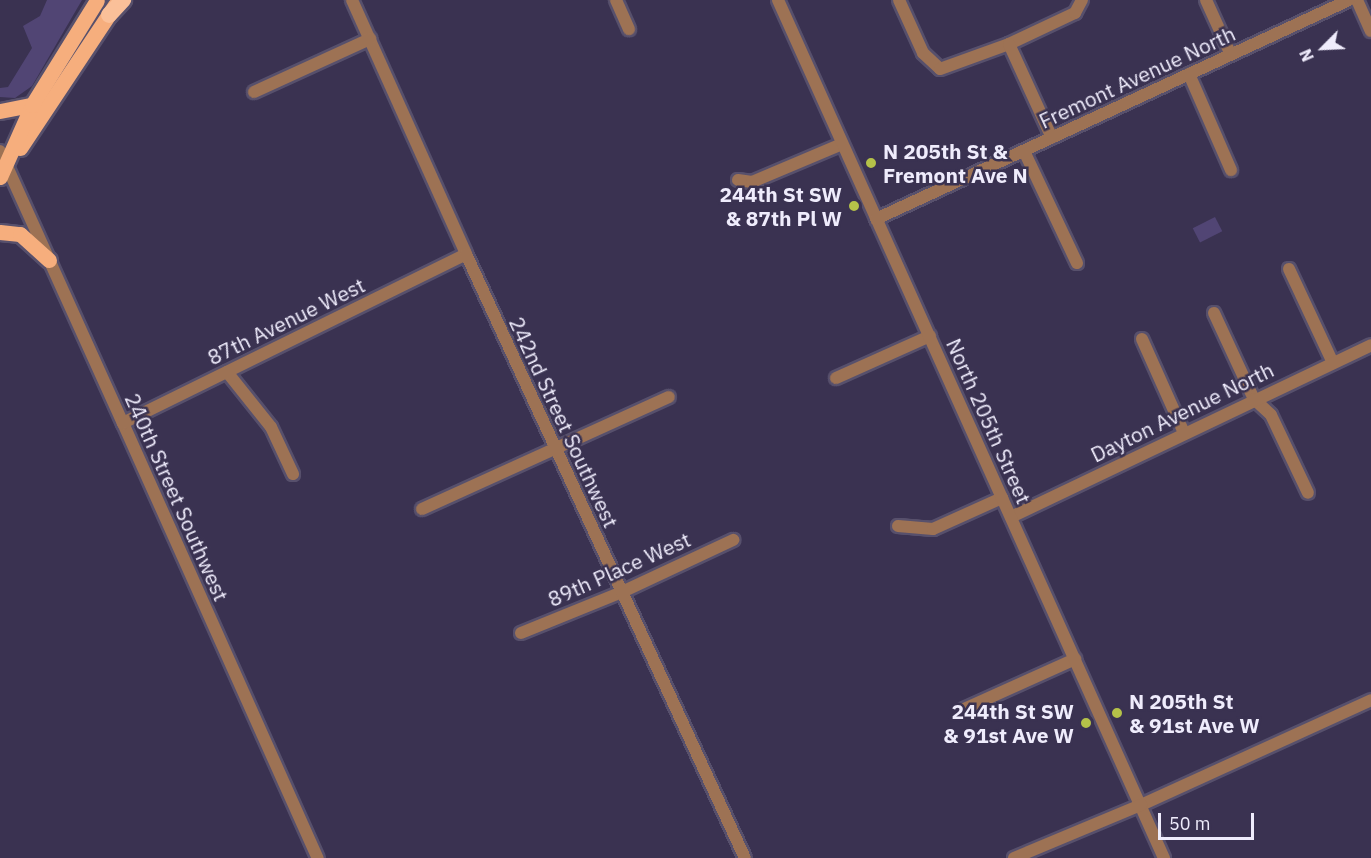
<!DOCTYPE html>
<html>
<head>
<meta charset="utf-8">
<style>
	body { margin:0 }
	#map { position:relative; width:1371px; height:858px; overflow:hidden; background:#3a3251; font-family:"IBM Plex Sans",sans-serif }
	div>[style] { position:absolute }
	.green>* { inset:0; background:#514574; transform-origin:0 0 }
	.roads { filter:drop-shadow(2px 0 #57506c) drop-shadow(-2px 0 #57506c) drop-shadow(0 2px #57506c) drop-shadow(0 -2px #57506c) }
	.minor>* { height:12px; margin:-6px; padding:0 6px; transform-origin:6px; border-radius:6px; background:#9d7254 }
	.tertiary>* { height:12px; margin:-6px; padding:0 6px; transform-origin:6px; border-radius:6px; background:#9d7254 }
	.primary>* { height:15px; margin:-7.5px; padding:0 7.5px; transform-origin:7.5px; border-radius:7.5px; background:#f6ae7d }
	.trunk>* { height:16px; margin:-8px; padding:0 8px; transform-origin:8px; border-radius:8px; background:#fac099 }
	.dots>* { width:16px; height:16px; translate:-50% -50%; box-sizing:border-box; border:3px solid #3a3251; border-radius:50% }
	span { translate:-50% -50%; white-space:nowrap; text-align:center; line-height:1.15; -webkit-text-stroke:5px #3a3251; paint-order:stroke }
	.street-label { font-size:21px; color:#efecfc }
	.poi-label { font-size:21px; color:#efecfc; font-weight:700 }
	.left { translate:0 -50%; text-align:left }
	.right { translate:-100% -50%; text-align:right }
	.north { position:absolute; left:1293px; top:18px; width:60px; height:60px; -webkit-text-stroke:4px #3a3251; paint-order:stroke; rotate:246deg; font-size:16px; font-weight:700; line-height:24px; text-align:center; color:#efecfc }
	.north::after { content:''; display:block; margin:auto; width:21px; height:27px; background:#efecfc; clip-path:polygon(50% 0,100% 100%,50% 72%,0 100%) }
	.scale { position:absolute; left:1158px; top:813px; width:96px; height:27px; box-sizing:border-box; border:3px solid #efecfc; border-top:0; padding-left:8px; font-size:18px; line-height:21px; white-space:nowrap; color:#efecfc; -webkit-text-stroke:4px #3a3251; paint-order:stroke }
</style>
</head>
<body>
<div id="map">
	<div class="green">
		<div style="clip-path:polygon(47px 0,82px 0,32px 86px,15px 98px,0 97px,0 88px,8px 87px,32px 48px,23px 26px,40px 16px)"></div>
		<div style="left:1215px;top:217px;width:16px;height:25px;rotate:63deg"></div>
	</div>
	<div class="roads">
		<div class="minor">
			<div style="left:352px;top:0;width:278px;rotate:65.8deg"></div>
			<div style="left:616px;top:0;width:32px;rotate:66deg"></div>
			<div style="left:899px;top:0;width:58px;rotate:65.6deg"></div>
			<div style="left:923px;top:53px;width:23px;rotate:43deg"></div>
			<div style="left:940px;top:69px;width:73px;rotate:-19.9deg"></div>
			<div style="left:1009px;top:44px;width:73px;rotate:-25.2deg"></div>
			<div style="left:1075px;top:13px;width:15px;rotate:-62deg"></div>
			<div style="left:1206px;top:0;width:60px;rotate:65.6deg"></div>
			<div style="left:1357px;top:0;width:34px;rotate:66deg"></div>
			<div style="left:1009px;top:44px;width:103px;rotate:65.4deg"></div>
			<div style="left:1189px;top:74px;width:105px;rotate:66.4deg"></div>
			<div style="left:254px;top:92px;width:128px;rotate:-24.6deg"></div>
			<div style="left:1024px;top:151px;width:124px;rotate:64.7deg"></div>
			<div style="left:738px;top:180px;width:14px;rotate:8deg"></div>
			<div style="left:752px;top:182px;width:98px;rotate:-22.9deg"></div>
			<div style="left:1289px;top:269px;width:104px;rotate:64.9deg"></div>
			<div style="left:1214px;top:313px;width:95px;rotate:65.1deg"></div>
			<div style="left:1254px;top:399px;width:23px;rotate:43deg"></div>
			<div style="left:1271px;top:415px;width:86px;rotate:64.6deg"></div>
			<div style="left:1142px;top:339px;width:103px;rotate:65.9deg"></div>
			<div style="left:227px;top:372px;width:70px;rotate:51.3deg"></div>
			<div style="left:271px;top:427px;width:52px;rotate:64.9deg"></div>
			<div style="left:836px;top:378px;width:103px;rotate:-24.1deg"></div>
			<div style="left:123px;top:423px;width:477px;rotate:65.9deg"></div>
			<div style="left:422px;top:509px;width:271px;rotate:-24.4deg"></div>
			<div style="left:1011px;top:517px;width:399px;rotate:-25.5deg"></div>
			<div style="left:898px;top:526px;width:35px;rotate:5deg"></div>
			<div style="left:933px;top:529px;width:76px;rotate:-24.2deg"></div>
			<div style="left:521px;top:633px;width:109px;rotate:-22.1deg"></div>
			<div style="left:622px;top:592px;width:123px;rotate:-25.1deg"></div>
			<div style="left:964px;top:709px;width:122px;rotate:-24.2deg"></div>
			<div style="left:1141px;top:805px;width:253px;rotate:-24.5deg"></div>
		</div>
		<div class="tertiary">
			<div style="left:778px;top:0;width:941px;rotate:65.78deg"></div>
			<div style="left:0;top:151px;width:299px;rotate:65.7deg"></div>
			<div style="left:123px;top:423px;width:382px;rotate:-26.2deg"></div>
			<div style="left:466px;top:254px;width:665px;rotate:65.21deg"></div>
			<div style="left:876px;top:219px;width:521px;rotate:-24.84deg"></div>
			<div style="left:1014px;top:858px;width:138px;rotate:-22.7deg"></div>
		</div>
		<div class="primary">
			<div style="left:0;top:111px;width:33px;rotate:-11deg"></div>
			<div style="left:20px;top:148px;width:172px;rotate:-56.4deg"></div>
			<div style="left:0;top:177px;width:79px;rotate:-66deg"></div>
			<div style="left:32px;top:105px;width:123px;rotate:-58.2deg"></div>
			<div style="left:0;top:232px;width:20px;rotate:6deg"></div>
			<div style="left:20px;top:234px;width:39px;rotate:42deg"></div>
		</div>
		<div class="trunk">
			<div style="left:109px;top:15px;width:21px;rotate:-47deg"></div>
		</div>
	</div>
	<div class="dots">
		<div style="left:871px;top:163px;background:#b5c249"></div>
		<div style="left:854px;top:206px;background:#b5c249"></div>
		<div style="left:1117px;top:713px;background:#b5c249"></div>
		<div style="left:1086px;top:723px;background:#b5c249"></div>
	</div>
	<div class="street-label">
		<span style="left:1137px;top:77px;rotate:-25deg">Fremont Avenue North</span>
		<span style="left:286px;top:321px;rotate:-26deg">87th Avenue West</span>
		<span style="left:1182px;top:412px;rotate:-26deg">Dayton Avenue North</span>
		<span style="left:989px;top:421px;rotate:66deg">North 205th Street</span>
		<span style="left:564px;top:422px;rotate:65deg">242nd Street Southwest</span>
		<span style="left:177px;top:497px;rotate:66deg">240th Street Southwest</span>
		<span style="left:619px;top:569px;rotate:-24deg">89th Place West</span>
	</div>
	<div class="poi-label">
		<span class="left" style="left:883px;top:163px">N 205th St &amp;<br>Fremont Ave N</span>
		<span class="right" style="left:842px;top:206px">244th St SW<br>&amp; 87th Pl W</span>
		<span class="left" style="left:1129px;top:713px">N 205th St<br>&amp; 91st Ave W</span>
		<span class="right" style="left:1074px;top:723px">244th St SW<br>&amp; 91st Ave W</span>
	</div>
	<div class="north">N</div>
	<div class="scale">50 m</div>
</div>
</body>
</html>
